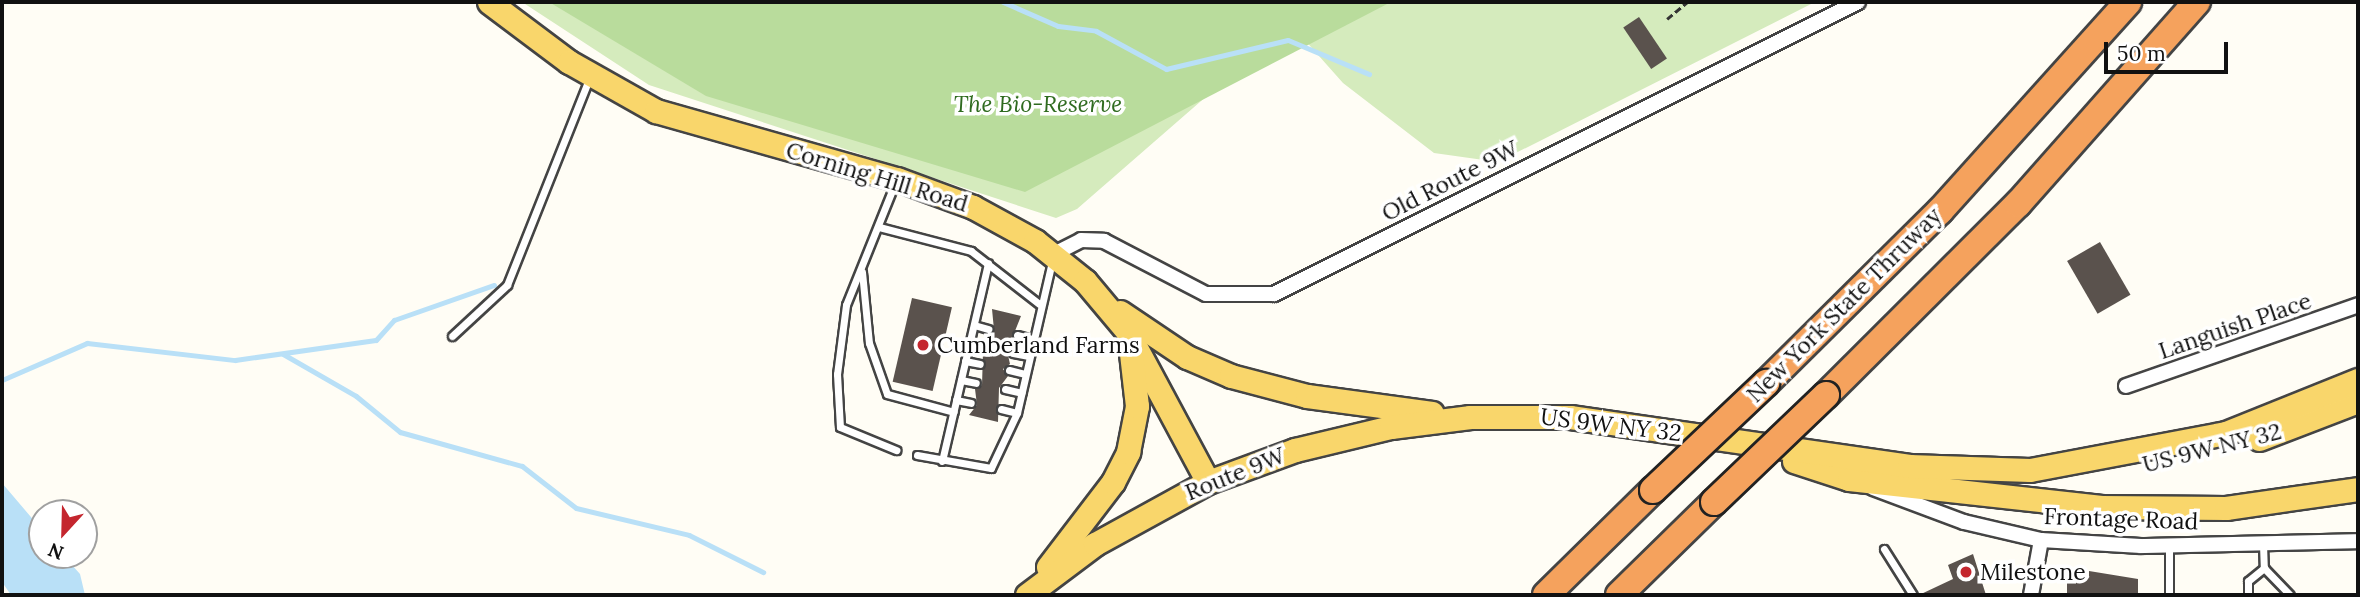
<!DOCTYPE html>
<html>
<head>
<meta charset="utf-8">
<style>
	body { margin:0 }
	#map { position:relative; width:2360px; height:597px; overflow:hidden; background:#fffdf5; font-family:Lora,serif }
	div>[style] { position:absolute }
	.green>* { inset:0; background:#d5ebbd }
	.forest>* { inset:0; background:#b9dc9c }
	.water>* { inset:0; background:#b9e0f7 }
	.stream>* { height:5px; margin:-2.5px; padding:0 2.5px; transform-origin:2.5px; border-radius:2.5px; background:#b9e0f7 }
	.building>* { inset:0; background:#5a524d; transform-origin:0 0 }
	.path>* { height:2.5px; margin-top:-1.25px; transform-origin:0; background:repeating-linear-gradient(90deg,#333 0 7px,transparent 0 10.5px) }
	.roads { filter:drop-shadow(2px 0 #444) drop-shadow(-2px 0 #444) drop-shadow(0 2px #444) drop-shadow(0 -2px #444) }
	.lane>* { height:7px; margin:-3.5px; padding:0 3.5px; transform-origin:3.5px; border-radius:3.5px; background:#fff }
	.street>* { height:14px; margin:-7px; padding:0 7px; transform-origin:7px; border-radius:7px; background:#fff }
	.primary>* { height:23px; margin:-11.5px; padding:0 11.5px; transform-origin:11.5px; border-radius:11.5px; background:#f9d66b }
	.highway>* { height:26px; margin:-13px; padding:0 13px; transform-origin:13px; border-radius:13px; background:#f5a25d }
	.bridges { filter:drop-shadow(2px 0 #222) drop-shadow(-2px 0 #222) drop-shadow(0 2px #222) drop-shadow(0 -2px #222) }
	.highway-bridge>* { height:26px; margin:-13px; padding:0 13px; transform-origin:13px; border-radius:13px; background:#f5a25d }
	.dots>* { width:19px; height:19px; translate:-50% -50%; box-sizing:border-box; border:4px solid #fff; border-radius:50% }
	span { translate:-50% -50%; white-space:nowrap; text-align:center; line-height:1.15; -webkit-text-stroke:7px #fff; paint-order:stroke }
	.park-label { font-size:23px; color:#2f6b1f; font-style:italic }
	.street-label { font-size:23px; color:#111 }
	.poi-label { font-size:23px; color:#111 }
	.left { translate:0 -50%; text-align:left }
	.frame { position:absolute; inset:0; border:4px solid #111; pointer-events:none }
	.north { position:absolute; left:28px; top:499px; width:70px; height:70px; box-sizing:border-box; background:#fff; border:2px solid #a0a0a0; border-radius:50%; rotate:202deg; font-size:19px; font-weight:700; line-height:28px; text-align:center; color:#111 }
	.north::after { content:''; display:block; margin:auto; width:24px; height:32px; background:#c4262e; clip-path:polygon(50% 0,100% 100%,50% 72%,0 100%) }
	.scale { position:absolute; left:2104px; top:42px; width:124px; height:32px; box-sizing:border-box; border:4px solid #111; border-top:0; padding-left:9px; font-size:21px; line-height:24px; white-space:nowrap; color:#111; -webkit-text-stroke:5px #fff; paint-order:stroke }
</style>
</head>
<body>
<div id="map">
	<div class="green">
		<div style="clip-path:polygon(522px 2px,1815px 2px,1498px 162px,1434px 153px,1343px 83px,1303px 38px,1278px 34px,1077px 209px,1056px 218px,649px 85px)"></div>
	</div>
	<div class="forest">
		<div style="clip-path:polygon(549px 2px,1391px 2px,1025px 192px,706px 96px)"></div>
	</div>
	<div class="water">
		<div style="clip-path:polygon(2px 483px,42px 530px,42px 555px,63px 555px,80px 574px,85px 595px,11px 595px,2px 582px)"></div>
	</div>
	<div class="stream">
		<div style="left:1003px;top:2px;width:60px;rotate:23.6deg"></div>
		<div style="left:1058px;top:26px;width:38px;rotate:7deg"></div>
		<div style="left:1096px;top:31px;width:80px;rotate:28.5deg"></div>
		<div style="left:1166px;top:69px;width:125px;rotate:-13.4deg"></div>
		<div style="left:1288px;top:40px;width:88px;rotate:22.8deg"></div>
		<div style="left:283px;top:354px;width:84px;rotate:29.9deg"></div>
		<div style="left:356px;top:396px;width:57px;rotate:39.3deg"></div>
		<div style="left:400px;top:432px;width:127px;rotate:15.6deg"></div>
		<div style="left:522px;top:466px;width:68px;rotate:37.9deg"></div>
		<div style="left:576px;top:508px;width:116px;rotate:13.4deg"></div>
		<div style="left:689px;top:535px;width:83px;rotate:26.6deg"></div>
		<div style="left:2px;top:380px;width:93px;rotate:-23.5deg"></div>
		<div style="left:87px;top:343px;width:149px;rotate:6.6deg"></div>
		<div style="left:235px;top:360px;width:142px;rotate:-8.1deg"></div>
		<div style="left:376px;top:340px;width:27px;rotate:-48deg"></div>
		<div style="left:394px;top:320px;width:106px;rotate:-19.3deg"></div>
	</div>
	<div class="building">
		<div style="left:1639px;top:17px;width:50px;height:19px;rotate:56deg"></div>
		<div style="left:2100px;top:242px;width:61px;height:38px;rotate:60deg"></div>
		<div style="left:912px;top:298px;width:41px;height:86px;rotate:13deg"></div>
		<div style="clip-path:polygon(992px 309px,1021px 316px,1007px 351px,1010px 364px,1003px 369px,1008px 376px,999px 388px,998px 422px,969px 415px,977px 405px,975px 389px,982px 385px,983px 352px,990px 348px,986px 335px,994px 330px)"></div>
		<div style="clip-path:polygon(1973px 554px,1986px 595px,1919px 595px,1953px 579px,1948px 565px)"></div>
		<div style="clip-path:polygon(2089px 571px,2138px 579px,2138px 595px,2067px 595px,2067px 577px,2089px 577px)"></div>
	</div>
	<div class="path">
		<div style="left:1667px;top:19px;width:26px;rotate:-40deg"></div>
	</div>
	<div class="roads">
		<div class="lane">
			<div style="left:895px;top:183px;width:131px;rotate:111.9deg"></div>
			<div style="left:846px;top:305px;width:70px;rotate:97.4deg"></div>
			<div style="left:837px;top:374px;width:53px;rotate:86.8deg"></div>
			<div style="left:840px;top:427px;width:61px;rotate:22.3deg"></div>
			<div style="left:879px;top:227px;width:95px;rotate:14.6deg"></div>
			<div style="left:971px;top:251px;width:86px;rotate:37.9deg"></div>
			<div style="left:862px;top:272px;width:71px;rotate:84.4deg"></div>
			<div style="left:869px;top:343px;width:54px;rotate:70.6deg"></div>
			<div style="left:887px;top:394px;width:69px;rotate:15deg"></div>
			<div style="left:974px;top:325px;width:15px;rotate:16deg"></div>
			<div style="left:1017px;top:335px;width:16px;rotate:15deg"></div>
			<div style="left:452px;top:336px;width:75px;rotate:-42.8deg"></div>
			<div style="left:507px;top:285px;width:225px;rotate:-68.3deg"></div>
			<div style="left:970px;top:343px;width:14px;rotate:12deg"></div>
			<div style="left:1013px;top:353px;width:16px;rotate:11deg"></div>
			<div style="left:965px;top:361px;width:15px;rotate:11deg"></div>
			<div style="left:1009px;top:370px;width:16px;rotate:14deg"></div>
			<div style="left:961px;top:380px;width:15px;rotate:11deg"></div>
			<div style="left:1005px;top:389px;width:17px;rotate:13deg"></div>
			<div style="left:956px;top:400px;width:15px;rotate:11deg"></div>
			<div style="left:1001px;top:409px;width:16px;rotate:14deg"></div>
			<div style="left:917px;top:455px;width:75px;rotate:10deg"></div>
			<div style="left:991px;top:468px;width:61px;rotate:-64.7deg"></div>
			<div style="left:1017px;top:413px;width:156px;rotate:-77deg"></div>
			<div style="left:942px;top:461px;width:203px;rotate:-76.9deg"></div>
			<div style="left:2263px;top:544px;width:24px;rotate:88deg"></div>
			<div style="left:2264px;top:568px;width:37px;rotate:46deg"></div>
			<div style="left:2169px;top:546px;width:49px;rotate:90deg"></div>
			<div style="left:1884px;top:549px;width:54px;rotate:57.8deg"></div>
			<div style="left:2248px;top:595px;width:14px;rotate:-90deg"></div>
			<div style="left:2248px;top:581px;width:21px;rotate:-39deg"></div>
		</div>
		<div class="street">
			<div style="left:1054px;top:254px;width:30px;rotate:-27deg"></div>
			<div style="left:1081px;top:240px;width:23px;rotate:2deg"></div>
			<div style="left:1104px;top:241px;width:115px;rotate:27.5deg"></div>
			<div style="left:1206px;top:294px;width:68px"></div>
			<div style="left:1274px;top:294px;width:653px;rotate:-26.57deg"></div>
			<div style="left:2126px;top:386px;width:246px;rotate:-19.2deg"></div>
			<div style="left:1873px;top:488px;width:97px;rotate:20.5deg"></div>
			<div style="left:1964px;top:522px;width:79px;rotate:13.2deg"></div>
			<div style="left:2041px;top:540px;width:100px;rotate:3.4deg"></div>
			<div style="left:2141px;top:546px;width:217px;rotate:-1.3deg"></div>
			<div style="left:2031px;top:595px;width:56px;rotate:-79.7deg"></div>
		</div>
		<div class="primary">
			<div style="left:489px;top:2px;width:100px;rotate:36.9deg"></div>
			<div style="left:569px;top:62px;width:100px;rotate:29.4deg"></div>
			<div style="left:656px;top:111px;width:250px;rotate:15.8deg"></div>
			<div style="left:897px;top:179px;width:81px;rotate:20.2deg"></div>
			<div style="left:973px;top:207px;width:71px;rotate:28.7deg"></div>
			<div style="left:1035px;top:241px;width:64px;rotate:38.7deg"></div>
			<div style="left:1085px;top:281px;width:65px;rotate:50deg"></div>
			<div style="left:1127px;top:331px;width:171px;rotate:61.8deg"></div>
			<div style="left:1120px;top:312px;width:81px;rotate:33.9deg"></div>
			<div style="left:1187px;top:357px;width:48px;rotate:23.4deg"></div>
			<div style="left:1231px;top:376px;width:79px;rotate:14.7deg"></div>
			<div style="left:1307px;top:396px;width:126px;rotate:7.7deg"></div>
			<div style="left:2259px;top:439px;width:106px;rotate:-21deg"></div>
			<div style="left:1794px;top:461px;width:58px;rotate:18.1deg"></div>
			<div style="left:1849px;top:479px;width:254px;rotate:6.3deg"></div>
			<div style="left:2101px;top:507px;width:125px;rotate:0.5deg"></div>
			<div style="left:2226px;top:508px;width:133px;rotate:-8.2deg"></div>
			<div style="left:1048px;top:567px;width:107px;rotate:-52.6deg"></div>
			<div style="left:1113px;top:482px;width:34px;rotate:-63deg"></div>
			<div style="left:1128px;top:452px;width:47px;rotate:-78.9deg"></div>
			<div style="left:1137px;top:406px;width:61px;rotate:-96.5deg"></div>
			<div style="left:1027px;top:595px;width:85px;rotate:-36.9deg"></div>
			<div style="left:1095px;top:544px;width:129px;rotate:-28.8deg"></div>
			<div style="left:1208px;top:482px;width:93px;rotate:-20.2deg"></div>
			<div style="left:1295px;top:450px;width:99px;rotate:-13.5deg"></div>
			<div style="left:1391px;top:427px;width:80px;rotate:-7.2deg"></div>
			<div style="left:1470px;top:417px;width:100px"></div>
			<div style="left:1570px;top:417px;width:343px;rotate:8.2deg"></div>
			<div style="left:1909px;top:466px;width:121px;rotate:1.9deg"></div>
			<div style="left:2030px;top:470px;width:199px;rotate:-10.7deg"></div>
			<div style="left:2226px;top:433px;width:142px;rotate:-21.9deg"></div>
		</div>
		<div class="highway">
			<div style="left:1766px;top:383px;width:245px;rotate:-44.7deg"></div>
			<div style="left:1940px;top:211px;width:281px;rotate:-48deg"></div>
			<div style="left:1826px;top:395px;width:271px;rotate:-44.9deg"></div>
			<div style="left:2018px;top:204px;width:270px;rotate:-48.5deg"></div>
			<div style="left:1546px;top:595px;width:150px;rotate:-44.5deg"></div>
			<div style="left:1619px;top:595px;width:133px;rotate:-44.4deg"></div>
		</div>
	</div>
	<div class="bridges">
		<div class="highway-bridge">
			<div style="left:1653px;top:490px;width:156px;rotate:-43.4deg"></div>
			<div style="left:1714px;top:502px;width:155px;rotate:-43.7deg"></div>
		</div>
	</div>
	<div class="dots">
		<div style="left:923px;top:345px;background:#c4262e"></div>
		<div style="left:1966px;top:572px;background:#c4262e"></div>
	</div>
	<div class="park-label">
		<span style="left:1038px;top:104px">The Bio-Reserve</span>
	</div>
	<div class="street-label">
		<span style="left:877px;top:177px;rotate:17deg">Corning Hill Road</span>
		<span style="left:1450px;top:181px;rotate:-27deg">Old Route 9W</span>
		<span style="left:1844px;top:305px;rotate:-45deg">New York State Thruway</span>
		<span style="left:2235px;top:326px;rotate:-19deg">Languish Place</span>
		<span style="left:1611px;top:425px;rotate:7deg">US 9W NY 32</span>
		<span style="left:2212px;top:448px;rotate:-14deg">US 9W NY 32</span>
		<span style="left:1235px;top:474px;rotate:-22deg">Route 9W</span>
		<span style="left:2121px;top:519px;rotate:2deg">Frontage Road</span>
	</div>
	<div class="poi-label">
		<span class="left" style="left:937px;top:345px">Cumberland Farms</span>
		<span class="left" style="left:1980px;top:572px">Milestone</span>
	</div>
	<div class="frame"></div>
	<div class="north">N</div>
	<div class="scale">50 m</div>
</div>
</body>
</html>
